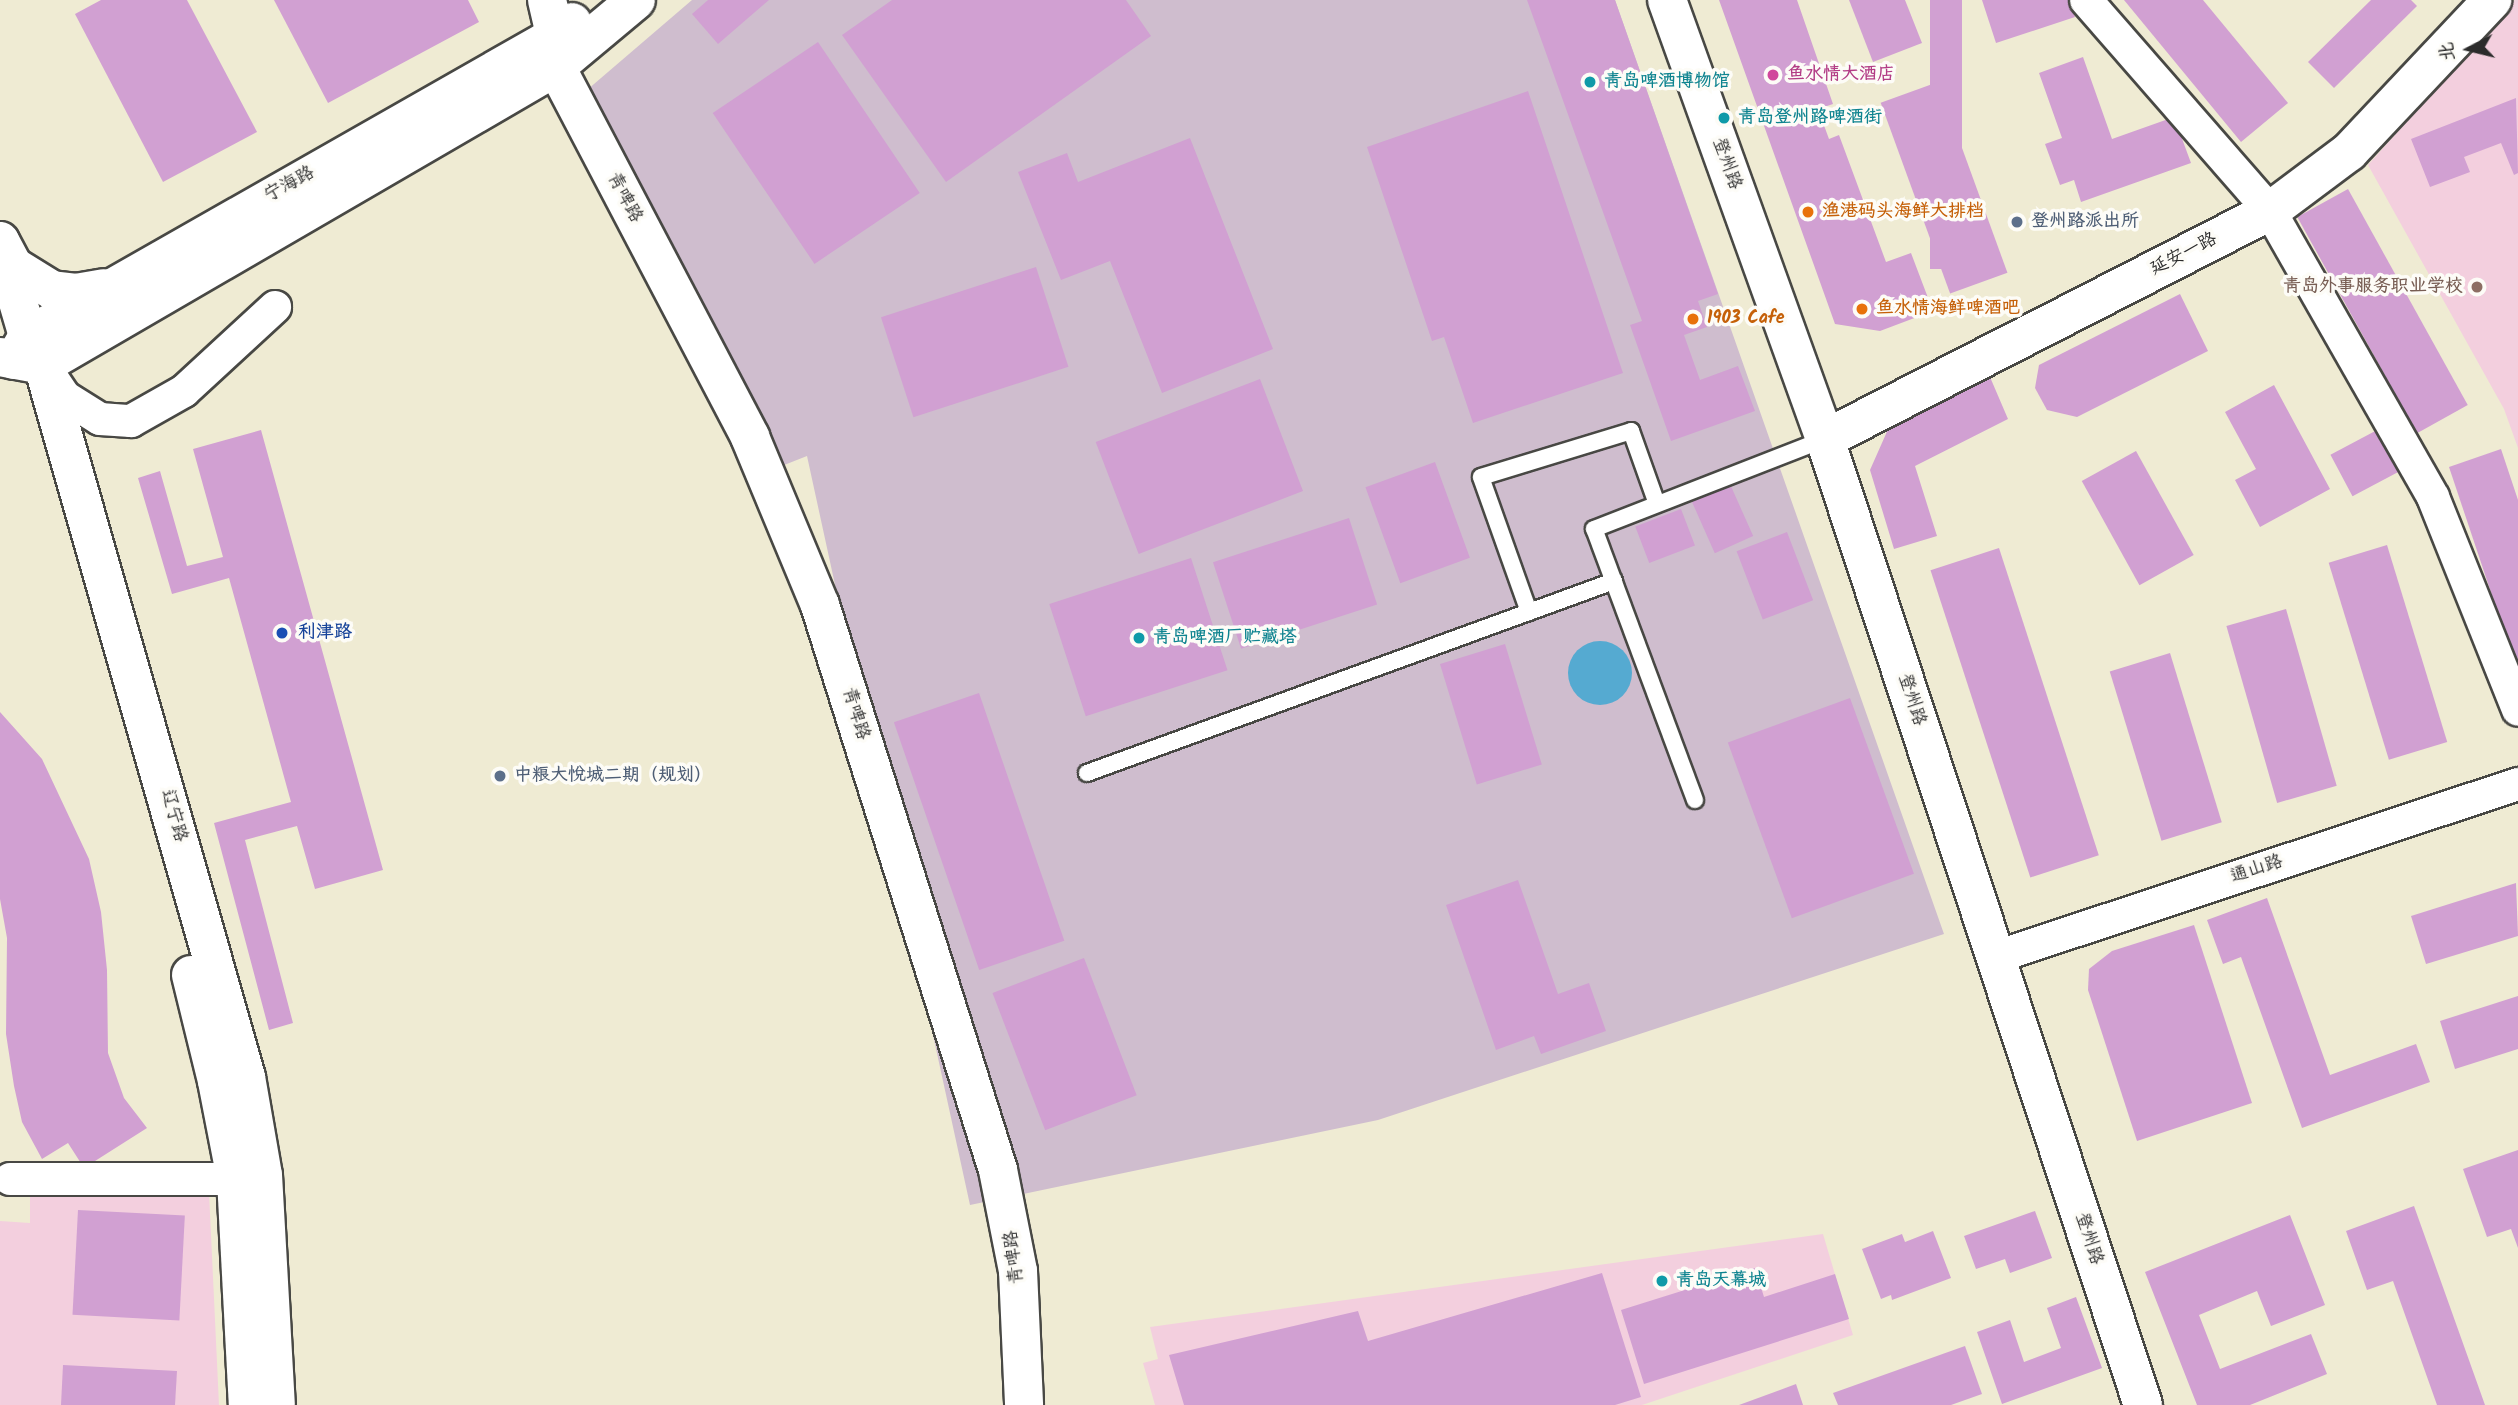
<!DOCTYPE html>
<html>
<head>
<meta charset="utf-8">
<style>
	body { margin:0 }
	#map { position:relative; width:2518px; height:1405px; overflow:hidden; background:#efebd3; font-family:Kalam,"LXGW WenKai TC",sans-serif }
	div>[style] { position:absolute }
	.built>* { inset:0; background:#f3cfde }
	.industrial>* { inset:0; background:#cfbdce }
	.water>* { inset:0; background:#55aad1 }
	.round { border-radius:50% }
	.building>* { inset:0; background:#d1a0d2; transform-origin:0 0 }
	.roads { filter:drop-shadow(2px 0 #484844) drop-shadow(-2px 0 #484844) drop-shadow(0 2px #484844) drop-shadow(0 -2px #484844) }
	.lane>* { height:16px; margin:-8px; padding:0 8px; transform-origin:8px; border-radius:8px; background:#fff }
	.street>* { height:32px; margin:-16px; padding:0 16px; transform-origin:16px; border-radius:16px; background:#fff }
	.secondary>* { height:38px; margin:-19px; padding:0 19px; transform-origin:19px; border-radius:19px; background:#fff }
	.primary>* { height:38px; margin:-19px; padding:0 19px; transform-origin:19px; border-radius:19px; background:#fff }
	.dots>* { width:19px; height:19px; translate:-50% -50%; box-sizing:border-box; border:4px solid #fdfcf7; border-radius:50% }
	span { translate:-50% -50%; white-space:nowrap; text-align:center; line-height:1.15; -webkit-text-stroke:7px #fdfcf7; paint-order:stroke }
	.hotel-label { font-size:18px; color:#b23c85; font-weight:700 }
	.left { translate:0 -50%; text-align:left }
	.culture-label { font-size:18px; color:#0d838f; font-weight:700 }
	.street-label { font-size:18px; color:#2b2b2b }
	.food-label { font-size:18px; color:#c56008; font-weight:700 }
	.service-label { font-size:18px; color:#4e5e75; font-weight:700 }
	.education-label { font-size:18px; color:#785e54; font-weight:700 }
	.right { translate:-100% -50%; text-align:right }
	.transit-label { font-size:18px; color:#164399; font-weight:700 }
	.north { position:absolute; left:2434px; top:14px; width:70px; height:70px; -webkit-text-stroke:5px #fdfcf7; paint-order:stroke; rotate:263deg; font-size:19px; font-weight:700; line-height:28px; text-align:center; color:#2b2b2b }
	.north::after { content:''; display:block; margin:auto; width:24px; height:32px; background:#2b2b2b; clip-path:polygon(50% 0,100% 100%,50% 72%,0 100%) }
</style>
</head>
<body>
<div id="map">
	<div class="built">
		<div style="clip-path:polygon(2515px 0,2518px 0,2518px 448px,2504px 409px,2368px 165px)"></div>
		<div style="clip-path:polygon(30px 1183px,209px 1192px,219px 1405px,0 1405px,0 1221px,30px 1223px)"></div>
		<div style="clip-path:polygon(1823px 1234px,1853px 1335px,1642px 1405px,1155px 1405px,1143px 1363px,1158px 1359px,1150px 1327px)"></div>
	</div>
	<div class="industrial">
		<div style="clip-path:polygon(692px 0,1615px 0,1944px 934px,1378px 1120px,970px 1205px,807px 456px,754px 477px,580px 96px)"></div>
	</div>
	<div class="water">
		<div class="round" style="left:1568px;top:641px;width:64px;height:64px"></div>
	</div>
	<div class="building">
		<div style="clip-path:polygon(101px 0,187px 0,257px 132px,163px 182px,75px 14px)"></div>
		<div style="clip-path:polygon(274px 0,468px 0,479px 22px,328px 103px)"></div>
		<div style="clip-path:polygon(708px 0,769px 0,718px 44px,692px 14px)"></div>
		<div style="clip-path:polygon(892px 0,1126px 0,1151px 36px,946px 182px,842px 35px)"></div>
		<div style="clip-path:polygon(1527px 0,1615px 0,1718px 294px,1698px 301px,1707px 327px,1684px 335px,1700px 380px,1738px 366px,1755px 411px,1671px 441px,1630px 325px,1642px 321px)"></div>
		<div style="clip-path:polygon(1719px 0,1797px 0,1833px 104px,1818px 109px,1829px 139px,1839px 135px,1886px 262px,1911px 253px,1933px 311px,1880px 331px,1835px 324px)"></div>
		<div style="clip-path:polygon(1849px 0,1905px 0,1922px 43px,1873px 62px)"></div>
		<div style="left:1930px;top:0;width:32px;height:269px"></div>
		<div style="clip-path:polygon(1982px 0,2069px 0,2075px 17px,1996px 43px)"></div>
		<div style="clip-path:polygon(2124px 0,2203px 0,2288px 103px,2241px 142px)"></div>
		<div style="clip-path:polygon(2371px 0,2411px 0,2417px 6px,2334px 88px,2308px 62px)"></div>
		<div style="left:818px;top:42px;width:182px;height:127px;rotate:56deg"></div>
		<div style="clip-path:polygon(2083px 57px,2112px 139px,2174px 117px,2191px 163px,2081px 202px,2074px 180px,2060px 185px,2045px 144px,2062px 138px,2039px 73px)"></div>
		<div style="left:1938px;top:82px;width:203px;height:61px;rotate:70deg"></div>
		<div style="clip-path:polygon(1528px 91px,1623px 373px,1473px 423px,1444px 337px,1432px 341px,1367px 147px)"></div>
		<div style="clip-path:polygon(2516px 98px,2518px 173px,2514px 175px,2501px 143px,2464px 157px,2470px 172px,2430px 187px,2411px 139px)"></div>
		<div style="clip-path:polygon(1190px 138px,1273px 349px,1162px 393px,1110px 261px,1061px 280px,1018px 172px,1067px 153px,1078px 182px)"></div>
		<div style="left:2348px;top:189px;width:247px;height:58px;rotate:61deg"></div>
		<div style="left:1036px;top:267px;width:105px;height:163px;rotate:72deg"></div>
		<div style="clip-path:polygon(2180px 294px,2208px 351px,2077px 417px,2047px 410px,2035px 388px,2039px 365px)"></div>
		<div style="clip-path:polygon(1960px 376px,1990px 377px,2008px 419px,1915px 466px,1937px 536px,1894px 549px,1870px 470px,1893px 418px)"></div>
		<div style="left:1260px;top:379px;width:120px;height:176px;rotate:69deg"></div>
		<div style="clip-path:polygon(2274px 385px,2330px 489px,2260px 527px,2235px 480px,2256px 469px,2225px 412px)"></div>
		<div style="left:2379px;top:429px;width:47px;height:55px;rotate:62deg"></div>
		<div style="clip-path:polygon(261px 430px,383px 870px,315px 889px,297px 826px,245px 840px,293px 1023px,269px 1030px,214px 823px,291px 802px,229px 578px,172px 594px,138px 478px,160px 471px,187px 566px,223px 557px,193px 449px)"></div>
		<div style="clip-path:polygon(2501px 449px,2518px 500px,2518px 673px,2449px 467px)"></div>
		<div style="left:2136px;top:451px;width:119px;height:62px;rotate:61deg"></div>
		<div style="left:1435px;top:462px;width:102px;height:74px;rotate:70deg"></div>
		<div style="left:1730px;top:484px;width:57px;height:42px;rotate:66deg"></div>
		<div style="left:1681px;top:509px;width:39px;height:49px;rotate:69deg"></div>
		<div style="left:1349px;top:518px;width:91px;height:143px;rotate:72deg"></div>
		<div style="left:1787px;top:532px;width:73px;height:54px;rotate:69deg"></div>
		<div style="left:2387px;top:545px;width:206px;height:61px;rotate:73deg"></div>
		<div style="left:1999px;top:548px;width:323px;height:72px;rotate:72deg"></div>
		<div style="left:1191px;top:558px;width:118px;height:149px;rotate:72deg"></div>
		<div style="left:2286px;top:609px;width:184px;height:62px;rotate:74deg"></div>
		<div style="left:1505px;top:644px;width:126px;height:68px;rotate:73deg"></div>
		<div style="left:2170px;top:653px;width:177px;height:63px;rotate:73deg"></div>
		<div style="left:979px;top:693px;width:262px;height:90px;rotate:71deg"></div>
		<div style="left:1850px;top:698px;width:187px;height:130px;rotate:70deg"></div>
		<div style="clip-path:polygon(0 712px,42px 759px,89px 859px,101px 912px,107px 970px,108px 1053px,124px 1098px,147px 1128px,84px 1168px,68px 1143px,42px 1159px,22px 1122px,14px 1086px,6px 1034px,7px 938px,0 899px)"></div>
		<div style="clip-path:polygon(1518px 880px,1558px 994px,1589px 983px,1606px 1031px,1541px 1054px,1534px 1036px,1496px 1050px,1446px 905px)"></div>
		<div style="clip-path:polygon(2516px 883px,2518px 936px,2426px 964px,2411px 916px)"></div>
		<div style="clip-path:polygon(2267px 898px,2330px 1075px,2416px 1044px,2430px 1082px,2302px 1128px,2241px 957px,2223px 964px,2207px 920px)"></div>
		<div style="clip-path:polygon(2194px 925px,2252px 1103px,2137px 1141px,2088px 990px,2089px 969px,2112px 951px)"></div>
		<div style="left:1084px;top:958px;width:147px;height:98px;rotate:69deg"></div>
		<div style="clip-path:polygon(2518px 996px,2518px 1049px,2455px 1069px,2440px 1021px)"></div>
		<div style="clip-path:polygon(2518px 1150px,2518px 1248px,2511px 1229px,2487px 1237px,2463px 1169px)"></div>
		<div style="clip-path:polygon(2414px 1206px,2485px 1405px,2437px 1405px,2393px 1281px,2367px 1290px,2346px 1231px)"></div>
		<div style="left:78px;top:1210px;width:107px;height:105px;rotate:3deg"></div>
		<div style="clip-path:polygon(2035px 1211px,2052px 1258px,2010px 1273px,2005px 1259px,1976px 1269px,1964px 1236px)"></div>
		<div style="clip-path:polygon(2290px 1215px,2325px 1305px,2271px 1326px,2257px 1291px,2199px 1315px,2220px 1369px,2311px 1334px,2327px 1374px,2250px 1405px,2197px 1405px,2145px 1272px)"></div>
		<div style="clip-path:polygon(1933px 1231px,1951px 1278px,1892px 1300px,1891px 1295px,1881px 1299px,1862px 1249px,1902px 1234px,1905px 1242px)"></div>
		<div style="clip-path:polygon(1755px 1268px,1764px 1297px,1835px 1274px,1849px 1319px,1644px 1384px,1621px 1310px)"></div>
		<div style="clip-path:polygon(1602px 1273px,1641px 1397px,1615px 1405px,1184px 1405px,1169px 1355px,1358px 1311px,1368px 1341px)"></div>
		<div style="clip-path:polygon(2076px 1297px,2102px 1368px,2002px 1404px,1977px 1332px,2010px 1320px,2024px 1362px,2061px 1348px,2047px 1308px)"></div>
		<div style="clip-path:polygon(1965px 1346px,1982px 1394px,1951px 1405px,1838px 1405px,1833px 1393px)"></div>
		<div style="clip-path:polygon(63px 1365px,177px 1371px,175px 1405px,61px 1405px)"></div>
		<div style="clip-path:polygon(1796px 1384px,1803px 1405px,1739px 1405px)"></div>
	</div>
	<div class="roads">
		<div class="lane">
			<div style="left:1529px;top:612px;width:143px;rotate:-109.6deg"></div>
			<div style="left:1481px;top:477px;width:157px;rotate:-17deg"></div>
			<div style="left:1631px;top:431px;width:77px;rotate:70.4deg"></div>
			<div style="left:1087px;top:773px;width:561px;rotate:-20.02deg"></div>
			<div style="left:1695px;top:800px;width:289px;rotate:-110.4deg"></div>
			<div style="left:1594px;top:529px;width:248px;rotate:-21.3deg"></div>
		</div>
		<div class="street">
			<div style="left:2086px;top:0;width:280px;rotate:48.9deg"></div>
			<div style="left:2270px;top:211px;width:329px;rotate:60.3deg"></div>
			<div style="left:2433px;top:497px;width:229px;rotate:68.2deg"></div>
			<div style="left:48px;top:372px;width:30px;rotate:56deg"></div>
			<div style="left:65px;top:397px;width:41px;rotate:32.2deg"></div>
			<div style="left:100px;top:419px;width:31px;rotate:4deg"></div>
			<div style="left:131px;top:421px;width:61px;rotate:-29.5deg"></div>
			<div style="left:184px;top:391px;width:124px;rotate:-42.7deg"></div>
			<div style="left:1996px;top:957px;width:550px;rotate:-18.34deg"></div>
			<div style="left:10px;top:1179px;width:226px"></div>
		</div>
		<div class="secondary">
			<div style="left:547px;top:0;width:37px;rotate:77deg"></div>
			<div style="left:555px;top:36px;width:31px;rotate:88deg"></div>
			<div style="left:556px;top:67px;width:418px;rotate:62.3deg"></div>
			<div style="left:750px;top:437px;width:182px;rotate:67.4deg"></div>
			<div style="left:820px;top:605px;width:592px;rotate:72.51deg"></div>
			<div style="left:998px;top:1170px;width:103px;rotate:78.8deg"></div>
			<div style="left:1018px;top:1271px;width:134px;rotate:87.4deg"></div>
			<div style="left:1667px;top:0;width:467px;rotate:70.2deg"></div>
			<div style="left:1825px;top:439px;width:1017px;rotate:71.78deg"></div>
			<div style="left:1px;top:243px;width:26px;rotate:62deg"></div>
			<div style="left:13px;top:266px;width:46px;rotate:31.6deg"></div>
			<div style="left:52px;top:290px;width:24px;rotate:7deg"></div>
			<div style="left:76px;top:293px;width:28px;rotate:-10deg"></div>
			<div style="left:0;top:357px;width:44px;rotate:10.5deg"></div>
			<div style="left:43px;top:365px;width:593px;rotate:-30.15deg"></div>
			<div style="left:556px;top:67px;width:104px;rotate:-39.9deg"></div>
			<div style="left:14px;top:360px;width:28px;rotate:-60deg"></div>
			<div style="left:28px;top:336px;width:606px;rotate:-29.65deg"></div>
			<div style="left:555px;top:36px;width:22px;rotate:-39deg"></div>
			<div style="left:1825px;top:439px;width:500px;rotate:-27.13deg"></div>
			<div style="left:2270px;top:211px;width:99px;rotate:-36.8deg"></div>
			<div style="left:2349px;top:152px;width:209px;rotate:-46.7deg"></div>
		</div>
		<div class="primary">
			<div style="left:0;top:241px;width:99px;rotate:73.6deg"></div>
			<div style="left:28px;top:336px;width:33px;rotate:63deg"></div>
			<div style="left:43px;top:365px;width:740px;rotate:74.09deg"></div>
			<div style="left:246px;top:1077px;width:99px;rotate:80.2deg"></div>
			<div style="left:263px;top:1175px;width:230px;rotate:86.8deg"></div>
			<div style="left:191px;top:975px;width:109px;rotate:76.2deg"></div>
			<div style="left:217px;top:1081px;width:100px;rotate:79deg"></div>
			<div style="left:236px;top:1179px;width:226px;rotate:87deg"></div>
		</div>
	</div>
	<div class="dots">
		<div style="left:1773px;top:75px;background:#d1479c"></div>
		<div style="left:1590px;top:82px;background:#0f9aa8"></div>
		<div style="left:1724px;top:118px;background:#0f9aa8"></div>
		<div style="left:1808px;top:212px;background:#e8710a"></div>
		<div style="left:2017px;top:222px;background:#5c6f8a"></div>
		<div style="left:2477px;top:287px;background:#8d6e63"></div>
		<div style="left:1862px;top:309px;background:#e8710a"></div>
		<div style="left:1693px;top:319px;background:#e8710a"></div>
		<div style="left:282px;top:633px;background:#1a4fb4"></div>
		<div style="left:1139px;top:638px;background:#0f9aa8"></div>
		<div style="left:500px;top:776px;background:#5c6f8a"></div>
		<div style="left:1662px;top:1281px;background:#0f9aa8"></div>
	</div>
	<div class="hotel-label">
		<span class="left" style="left:1787px;top:75px">鱼水情大酒店</span>
	</div>
	<div class="culture-label">
		<span class="left" style="left:1604px;top:82px">青岛啤酒博物馆</span>
		<span class="left" style="left:1738px;top:118px">青岛登州路啤酒街</span>
		<span class="left" style="left:1153px;top:638px">青岛啤酒厂贮藏塔</span>
		<span class="left" style="left:1676px;top:1281px">青岛天幕城</span>
	</div>
	<div class="street-label">
		<span style="left:1726px;top:164px;rotate:70deg">登州路</span>
		<span style="left:290px;top:185px;rotate:-29deg">宁海路</span>
		<span style="left:624px;top:198px;rotate:62deg">青啤路</span>
		<span style="left:2184px;top:255px;rotate:-27deg">延安一路</span>
		<span style="left:1911px;top:700px;rotate:72deg">登州路</span>
		<span style="left:855px;top:714px;rotate:73deg">青啤路</span>
		<span style="left:173px;top:816px;rotate:74deg">辽宁路</span>
		<span style="left:2257px;top:870px;rotate:-18deg">通山路</span>
		<span style="left:2088px;top:1239px;rotate:72deg">登州路</span>
		<span style="left:1015px;top:1257px;rotate:-97deg">青啤路</span>
	</div>
	<div class="food-label">
		<span class="left" style="left:1822px;top:212px">渔港码头海鲜大排档</span>
		<span class="left" style="left:1876px;top:309px">鱼水情海鲜啤酒吧</span>
		<span class="left" style="left:1707px;top:319px">1903 Cafe</span>
	</div>
	<div class="service-label">
		<span class="left" style="left:2031px;top:222px">登州路派出所</span>
		<span class="left" style="left:514px;top:776px">中粮大悦城二期（规划）</span>
	</div>
	<div class="education-label">
		<span class="right" style="left:2463px;top:287px">青岛外事服务职业学校</span>
	</div>
	<div class="transit-label">
		<span class="left" style="left:298px;top:633px">利津路</span>
	</div>
	<div class="north">北</div>
</div>
</body>
</html>
